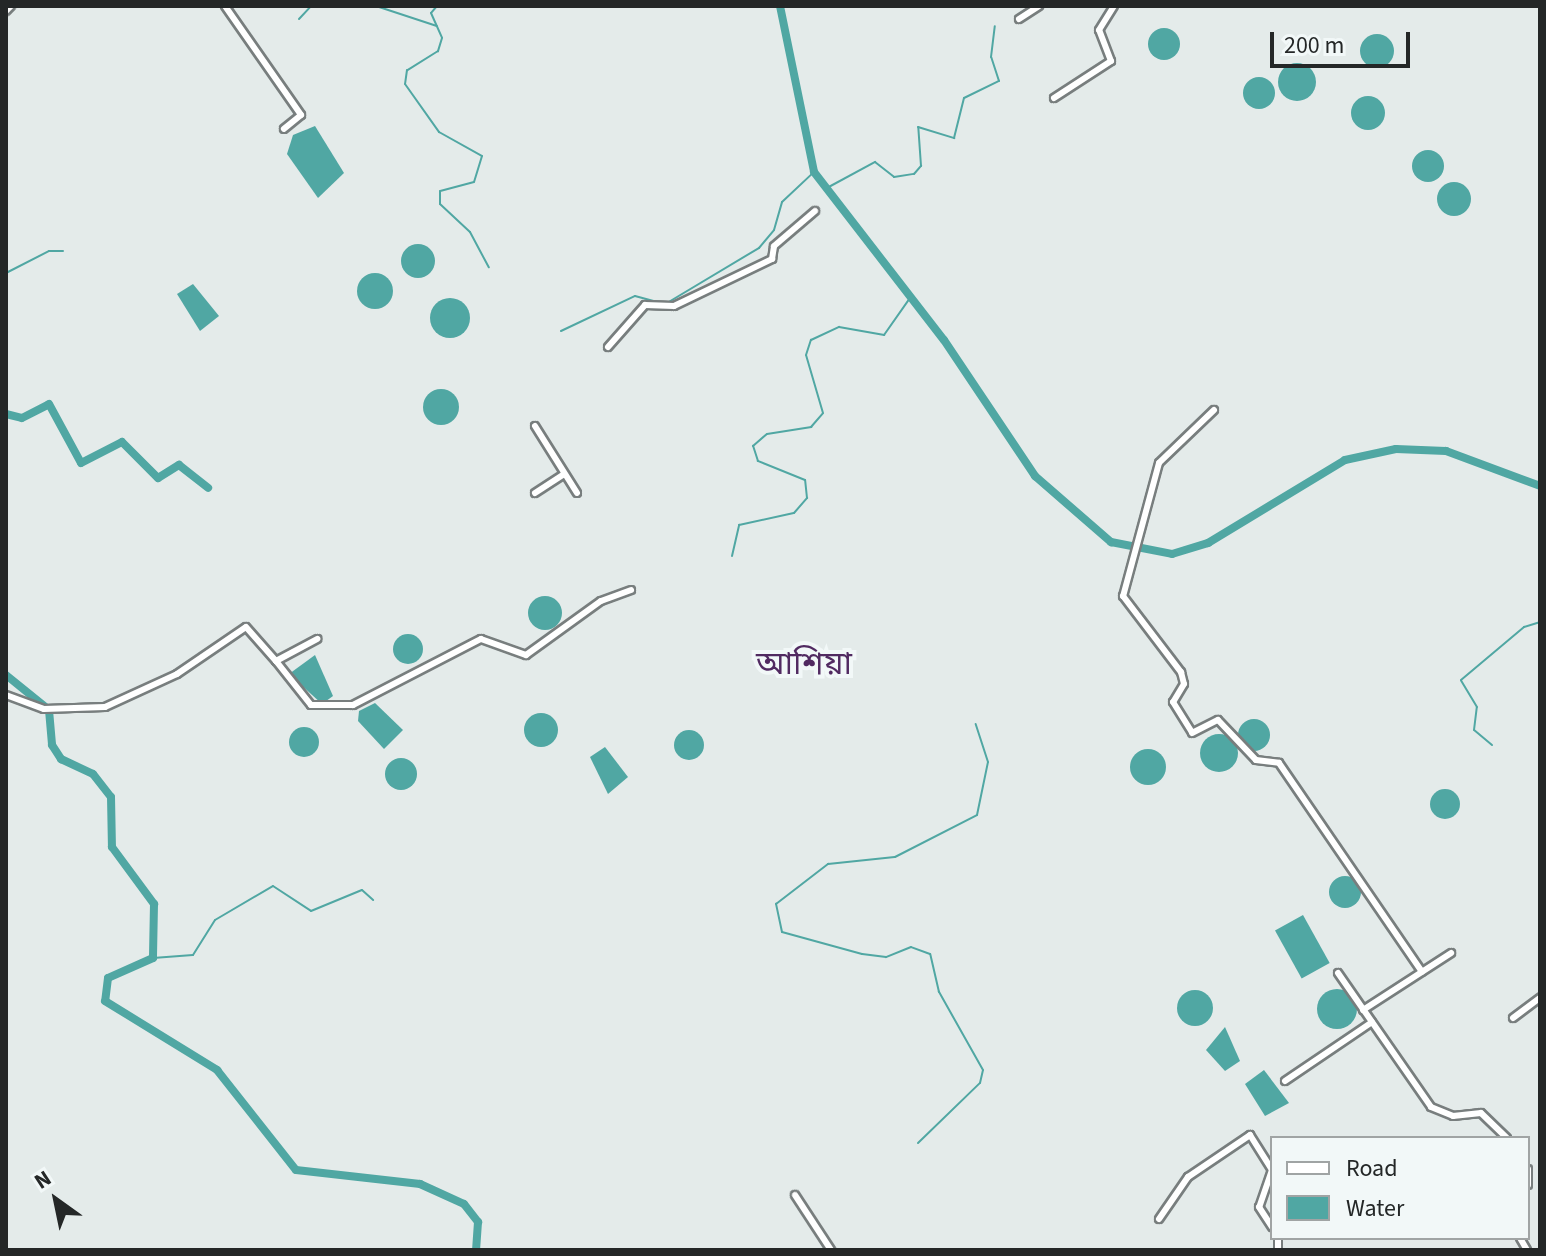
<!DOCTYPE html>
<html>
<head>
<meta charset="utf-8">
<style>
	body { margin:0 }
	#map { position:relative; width:1546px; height:1256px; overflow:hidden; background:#e4ebea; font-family:"Source Sans 3","Noto Sans Bengali",sans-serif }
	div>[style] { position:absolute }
	.water>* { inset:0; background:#50a7a3; transform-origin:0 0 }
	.round { border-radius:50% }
	.stream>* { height:2px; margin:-1px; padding:0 1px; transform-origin:1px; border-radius:1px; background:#50a7a3 }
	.river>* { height:8px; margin:-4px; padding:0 4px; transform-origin:4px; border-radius:4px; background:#50a7a3 }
	.roads { filter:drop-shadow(2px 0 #787e7e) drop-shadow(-2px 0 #787e7e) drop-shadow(0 2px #787e7e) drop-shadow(0 -2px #787e7e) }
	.minor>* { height:6px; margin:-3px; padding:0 3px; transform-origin:3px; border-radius:3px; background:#fff }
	span { translate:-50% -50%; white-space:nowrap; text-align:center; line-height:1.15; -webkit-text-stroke:8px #f2f8f8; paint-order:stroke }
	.quarter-label { font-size:32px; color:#512a61 }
	.frame { position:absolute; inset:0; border:8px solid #242727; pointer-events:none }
	.legend { position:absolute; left:1270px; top:1136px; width:260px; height:104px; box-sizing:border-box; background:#f2f8f8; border:2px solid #a0a4a4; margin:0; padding:10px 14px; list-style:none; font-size:24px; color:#242727 }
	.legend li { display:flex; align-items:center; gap:16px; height:40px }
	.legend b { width:40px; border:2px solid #a0a4a4 }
	.north { position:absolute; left:16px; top:1160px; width:80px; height:80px; -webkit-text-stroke:6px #f2f8f8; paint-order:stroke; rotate:327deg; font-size:22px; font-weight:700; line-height:32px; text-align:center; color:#242727 }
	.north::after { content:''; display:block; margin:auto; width:28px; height:36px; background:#242727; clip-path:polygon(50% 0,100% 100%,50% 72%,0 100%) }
	.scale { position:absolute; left:1270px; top:32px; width:140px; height:36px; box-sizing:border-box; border:4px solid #242727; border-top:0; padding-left:10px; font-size:24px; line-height:28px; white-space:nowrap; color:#242727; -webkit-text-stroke:6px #f2f8f8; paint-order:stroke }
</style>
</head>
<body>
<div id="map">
	<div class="water">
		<div class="round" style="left:1148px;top:28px;width:32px;height:32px"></div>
		<div class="round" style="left:1360px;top:34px;width:34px;height:34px"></div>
		<div class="round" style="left:1278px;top:63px;width:38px;height:38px"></div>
		<div class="round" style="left:1243px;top:77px;width:32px;height:32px"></div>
		<div class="round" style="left:1351px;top:96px;width:34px;height:34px"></div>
		<div style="clip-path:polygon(315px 126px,344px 173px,318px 198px,287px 154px,293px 135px)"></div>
		<div class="round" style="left:1412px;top:150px;width:32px;height:32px"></div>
		<div class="round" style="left:1437px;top:182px;width:34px;height:34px"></div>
		<div class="round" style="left:401px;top:244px;width:34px;height:34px"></div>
		<div class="round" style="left:357px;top:273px;width:36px;height:36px"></div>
		<div style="clip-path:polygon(193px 284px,219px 316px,200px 331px,177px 294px)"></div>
		<div class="round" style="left:430px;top:298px;width:40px;height:40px"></div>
		<div class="round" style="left:423px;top:389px;width:36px;height:36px"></div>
		<div class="round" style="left:528px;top:596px;width:34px;height:34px"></div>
		<div class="round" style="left:393px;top:634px;width:30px;height:30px"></div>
		<div style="clip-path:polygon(315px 655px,333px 696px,322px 704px,289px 674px)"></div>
		<div style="clip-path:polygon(375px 703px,403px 730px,384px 749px,358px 721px,359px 711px)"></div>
		<div class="round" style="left:524px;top:713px;width:34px;height:34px"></div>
		<div class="round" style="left:1238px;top:719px;width:32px;height:32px"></div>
		<div class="round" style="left:289px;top:727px;width:30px;height:30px"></div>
		<div class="round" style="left:674px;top:730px;width:30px;height:30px"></div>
		<div class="round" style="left:1200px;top:734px;width:38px;height:38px"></div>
		<div style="clip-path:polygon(605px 747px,628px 777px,608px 794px,590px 757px)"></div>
		<div class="round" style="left:1130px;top:749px;width:36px;height:36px"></div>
		<div class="round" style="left:385px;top:758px;width:32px;height:32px"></div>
		<div class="round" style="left:1430px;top:789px;width:30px;height:30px"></div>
		<div class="round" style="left:1329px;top:876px;width:32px;height:32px"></div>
		<div style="left:1303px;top:915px;width:55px;height:32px;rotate:61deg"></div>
		<div class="round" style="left:1317px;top:989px;width:40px;height:40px"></div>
		<div class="round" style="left:1177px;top:990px;width:36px;height:36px"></div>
		<div style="clip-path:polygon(1225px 1027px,1240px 1061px,1225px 1071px,1206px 1050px)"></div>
		<div style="clip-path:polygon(1264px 1070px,1289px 1103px,1265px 1116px,1245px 1084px)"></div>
	</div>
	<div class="stream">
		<div style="left:376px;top:6px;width:64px;rotate:18.2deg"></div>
		<div style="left:437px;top:6px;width:9px;rotate:131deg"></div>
		<div style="left:431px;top:13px;width:27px;rotate:66deg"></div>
		<div style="left:442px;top:38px;width:14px;rotate:107deg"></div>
		<div style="left:438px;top:51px;width:36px;rotate:148deg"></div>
		<div style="left:407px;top:70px;width:14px;rotate:98deg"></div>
		<div style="left:405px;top:84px;width:59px;rotate:54.7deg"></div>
		<div style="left:439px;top:132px;width:49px;rotate:29.2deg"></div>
		<div style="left:482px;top:156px;width:27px;rotate:107deg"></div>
		<div style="left:474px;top:182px;width:35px;rotate:165deg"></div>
		<div style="left:440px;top:191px;width:13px;rotate:90deg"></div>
		<div style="left:440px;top:204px;width:41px;rotate:43deg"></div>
		<div style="left:470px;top:232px;width:40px;rotate:62deg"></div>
		<div style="left:299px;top:19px;width:18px;rotate:-47deg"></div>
		<div style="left:825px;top:189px;width:57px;rotate:-28.4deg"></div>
		<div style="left:875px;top:162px;width:24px;rotate:38deg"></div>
		<div style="left:894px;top:177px;width:20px;rotate:-9deg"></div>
		<div style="left:914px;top:174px;width:11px;rotate:-49deg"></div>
		<div style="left:921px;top:166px;width:39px;rotate:-94deg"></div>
		<div style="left:918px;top:127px;width:38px;rotate:17deg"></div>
		<div style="left:954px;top:138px;width:41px;rotate:-76deg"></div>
		<div style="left:964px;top:98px;width:39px;rotate:-26deg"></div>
		<div style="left:999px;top:81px;width:25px;rotate:-108deg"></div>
		<div style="left:991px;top:57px;width:31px;rotate:-83deg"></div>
		<div style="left:6px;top:273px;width:48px;rotate:-27.1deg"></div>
		<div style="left:49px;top:251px;width:14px"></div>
		<div style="left:667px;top:303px;width:107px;rotate:-30.9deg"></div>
		<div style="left:759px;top:248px;width:23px;rotate:-50deg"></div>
		<div style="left:774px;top:230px;width:29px;rotate:-74deg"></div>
		<div style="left:782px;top:202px;width:44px;rotate:-43.2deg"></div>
		<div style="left:561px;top:331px;width:82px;rotate:-25.3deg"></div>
		<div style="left:635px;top:296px;width:23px;rotate:15deg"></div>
		<div style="left:732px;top:556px;width:32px;rotate:-77deg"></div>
		<div style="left:739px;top:525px;width:56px;rotate:-12.3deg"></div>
		<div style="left:794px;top:513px;width:20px;rotate:-49deg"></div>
		<div style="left:807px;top:498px;width:18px;rotate:-96deg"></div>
		<div style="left:805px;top:480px;width:51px;rotate:-158deg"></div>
		<div style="left:758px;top:461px;width:16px;rotate:-108deg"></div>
		<div style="left:753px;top:446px;width:18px;rotate:-41deg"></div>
		<div style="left:767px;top:434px;width:45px;rotate:-9deg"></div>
		<div style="left:811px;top:427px;width:18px;rotate:-49deg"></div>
		<div style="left:823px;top:413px;width:60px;rotate:-106.3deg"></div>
		<div style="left:806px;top:355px;width:16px;rotate:-72deg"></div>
		<div style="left:811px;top:340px;width:31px;rotate:-25deg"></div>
		<div style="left:839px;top:327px;width:46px;rotate:10.1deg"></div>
		<div style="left:884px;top:335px;width:45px;rotate:-54.9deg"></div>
		<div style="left:1492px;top:745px;width:23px;rotate:-140deg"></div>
		<div style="left:1474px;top:730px;width:23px;rotate:-83deg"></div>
		<div style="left:1477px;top:707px;width:31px;rotate:-121deg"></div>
		<div style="left:1461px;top:680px;width:82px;rotate:-40.1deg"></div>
		<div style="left:1524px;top:627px;width:17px;rotate:-17deg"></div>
		<div style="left:153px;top:958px;width:40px;rotate:-4.3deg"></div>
		<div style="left:193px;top:955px;width:41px;rotate:-57.8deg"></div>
		<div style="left:215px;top:920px;width:67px;rotate:-30.4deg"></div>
		<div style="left:273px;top:886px;width:45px;rotate:33.3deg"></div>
		<div style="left:311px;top:911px;width:55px;rotate:-22.4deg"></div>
		<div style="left:362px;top:890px;width:15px;rotate:42deg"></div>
		<div style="left:918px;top:1143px;width:86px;rotate:-44.1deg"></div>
		<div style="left:980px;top:1083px;width:13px;rotate:-77deg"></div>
		<div style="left:983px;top:1070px;width:90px;rotate:-119.4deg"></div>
		<div style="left:939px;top:992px;width:39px;rotate:-103deg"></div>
		<div style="left:930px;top:954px;width:20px;rotate:-160deg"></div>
		<div style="left:911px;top:947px;width:27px;rotate:158deg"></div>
		<div style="left:886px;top:957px;width:24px;rotate:-173deg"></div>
		<div style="left:862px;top:954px;width:83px;rotate:-164.6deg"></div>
		<div style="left:782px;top:932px;width:29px;rotate:-102deg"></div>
		<div style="left:776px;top:904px;width:66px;rotate:-37.6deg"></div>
		<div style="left:828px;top:864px;width:67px;rotate:-6deg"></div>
		<div style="left:895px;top:857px;width:92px;rotate:-27.1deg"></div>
		<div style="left:977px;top:815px;width:54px;rotate:-78.3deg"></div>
		<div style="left:988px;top:762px;width:40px;rotate:-108deg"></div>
	</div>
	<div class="river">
		<div style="left:780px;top:6px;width:169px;rotate:78.4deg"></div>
		<div style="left:814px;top:172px;width:212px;rotate:52.3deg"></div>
		<div style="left:944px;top:340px;width:164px;rotate:56.2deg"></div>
		<div style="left:1035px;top:476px;width:101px;rotate:41deg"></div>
		<div style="left:1111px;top:542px;width:62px;rotate:11.1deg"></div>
		<div style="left:1172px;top:554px;width:38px;rotate:-17deg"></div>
		<div style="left:1208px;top:543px;width:160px;rotate:-31.2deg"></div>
		<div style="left:1345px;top:460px;width:52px;rotate:-12.2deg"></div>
		<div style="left:1396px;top:449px;width:50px;rotate:2.3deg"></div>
		<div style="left:1446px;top:451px;width:100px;rotate:20.4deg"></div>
		<div style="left:6px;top:414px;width:16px;rotate:14deg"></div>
		<div style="left:22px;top:418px;width:30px;rotate:-27deg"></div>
		<div style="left:49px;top:404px;width:67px;rotate:61.5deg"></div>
		<div style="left:81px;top:463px;width:46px;rotate:-27.1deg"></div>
		<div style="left:122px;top:442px;width:51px;rotate:45deg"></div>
		<div style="left:158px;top:478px;width:25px;rotate:-32deg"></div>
		<div style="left:179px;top:465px;width:37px;rotate:38deg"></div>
		<div style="left:6px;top:675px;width:55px;rotate:39.1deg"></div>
		<div style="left:49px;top:710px;width:35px;rotate:85deg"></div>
		<div style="left:52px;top:745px;width:17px;rotate:57deg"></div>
		<div style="left:61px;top:759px;width:35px;rotate:25deg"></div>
		<div style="left:93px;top:774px;width:29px;rotate:52deg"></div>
		<div style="left:111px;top:797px;width:50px;rotate:88.9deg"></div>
		<div style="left:112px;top:847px;width:71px;rotate:53.6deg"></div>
		<div style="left:154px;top:904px;width:54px;rotate:91.1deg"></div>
		<div style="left:153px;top:958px;width:49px;rotate:156deg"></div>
		<div style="left:108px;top:978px;width:23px;rotate:97deg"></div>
		<div style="left:105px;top:1001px;width:132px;rotate:31.6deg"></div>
		<div style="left:217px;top:1070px;width:127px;rotate:51.7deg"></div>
		<div style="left:296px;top:1170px;width:125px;rotate:6.4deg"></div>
		<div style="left:420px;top:1184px;width:48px;rotate:24.4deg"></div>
		<div style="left:464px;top:1204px;width:23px;rotate:52deg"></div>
		<div style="left:478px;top:1222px;width:28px;rotate:94deg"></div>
	</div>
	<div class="roads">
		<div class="minor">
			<div style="left:225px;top:6px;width:133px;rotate:55.1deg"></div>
			<div style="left:301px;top:115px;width:22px;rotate:141deg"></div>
			<div style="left:6px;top:11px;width:7px;rotate:-45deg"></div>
			<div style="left:1019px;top:19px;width:24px;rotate:-33deg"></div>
			<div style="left:1054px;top:98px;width:68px;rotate:-33deg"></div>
			<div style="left:1111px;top:61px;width:33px;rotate:-111deg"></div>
			<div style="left:1099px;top:30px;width:28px;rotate:-58deg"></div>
			<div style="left:608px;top:347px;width:56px;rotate:-48.6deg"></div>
			<div style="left:645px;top:305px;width:29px;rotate:2deg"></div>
			<div style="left:674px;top:306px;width:109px;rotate:-25.6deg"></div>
			<div style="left:772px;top:259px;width:13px;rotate:-81deg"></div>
			<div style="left:774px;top:246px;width:54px;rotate:-40.5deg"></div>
			<div style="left:1214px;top:410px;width:76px;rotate:136.1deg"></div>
			<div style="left:1159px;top:463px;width:138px;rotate:105.1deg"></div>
			<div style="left:1123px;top:596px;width:96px;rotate:52.7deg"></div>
			<div style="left:1181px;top:672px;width:12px;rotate:76deg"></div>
			<div style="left:1184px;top:684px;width:21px;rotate:121deg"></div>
			<div style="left:1173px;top:702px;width:36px;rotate:58deg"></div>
			<div style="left:1192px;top:733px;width:29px;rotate:-27deg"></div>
			<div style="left:1218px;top:720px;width:55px;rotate:46.5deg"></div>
			<div style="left:1256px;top:760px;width:23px;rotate:7deg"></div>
			<div style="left:1279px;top:763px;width:253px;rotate:55.6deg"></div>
			<div style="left:535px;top:426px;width:79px;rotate:57.9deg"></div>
			<div style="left:535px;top:493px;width:33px;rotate:-33deg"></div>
			<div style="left:276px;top:661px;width:56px;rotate:51.5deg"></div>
			<div style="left:311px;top:705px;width:42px"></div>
			<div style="left:353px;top:705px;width:144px;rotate:-27.3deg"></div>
			<div style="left:481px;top:639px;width:48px;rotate:19.6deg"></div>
			<div style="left:526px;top:655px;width:92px;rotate:-35.8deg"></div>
			<div style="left:601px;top:601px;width:32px;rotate:-20deg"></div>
			<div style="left:6px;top:695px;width:40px;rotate:20.2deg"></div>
			<div style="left:44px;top:709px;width:61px;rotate:-1.9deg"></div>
			<div style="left:105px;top:707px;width:79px;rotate:-24.6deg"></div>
			<div style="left:177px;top:674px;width:83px;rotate:-34.3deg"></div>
			<div style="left:246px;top:627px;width:45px;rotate:48.6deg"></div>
			<div style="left:276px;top:661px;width:47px;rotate:-28.2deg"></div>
			<div style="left:1338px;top:973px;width:163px;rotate:55.2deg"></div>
			<div style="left:1431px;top:1107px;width:24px;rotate:22deg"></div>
			<div style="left:1453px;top:1116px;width:28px;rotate:-6deg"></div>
			<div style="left:1481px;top:1113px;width:36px;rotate:44deg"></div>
			<div style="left:1363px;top:1010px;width:105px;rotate:-32.9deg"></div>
			<div style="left:1513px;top:1018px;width:34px;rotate:-37deg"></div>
			<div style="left:1285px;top:1081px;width:105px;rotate:-34.1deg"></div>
			<div style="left:1528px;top:1169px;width:16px;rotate:90deg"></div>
			<div style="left:1272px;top:1170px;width:39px;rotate:109deg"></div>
			<div style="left:1259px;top:1207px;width:24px;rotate:57deg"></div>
			<div style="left:795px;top:1195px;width:66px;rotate:56.8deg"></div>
			<div style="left:1159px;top:1219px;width:51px;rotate:-55.4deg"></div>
			<div style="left:1188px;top:1177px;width:75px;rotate:-34.1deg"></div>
			<div style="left:1250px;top:1135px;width:41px;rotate:57.8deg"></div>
			<div style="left:1520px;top:1238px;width:14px;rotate:60deg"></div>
			<div style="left:1278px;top:1250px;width:12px;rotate:-90deg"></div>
		</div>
	</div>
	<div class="quarter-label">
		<span style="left:804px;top:664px">আশিয়া</span>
	</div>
	<div class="frame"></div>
	<ul class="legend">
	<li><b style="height:10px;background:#fff"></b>Road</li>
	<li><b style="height:22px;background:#50a7a3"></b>Water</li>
	</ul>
	<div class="north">N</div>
	<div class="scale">200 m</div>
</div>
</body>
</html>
